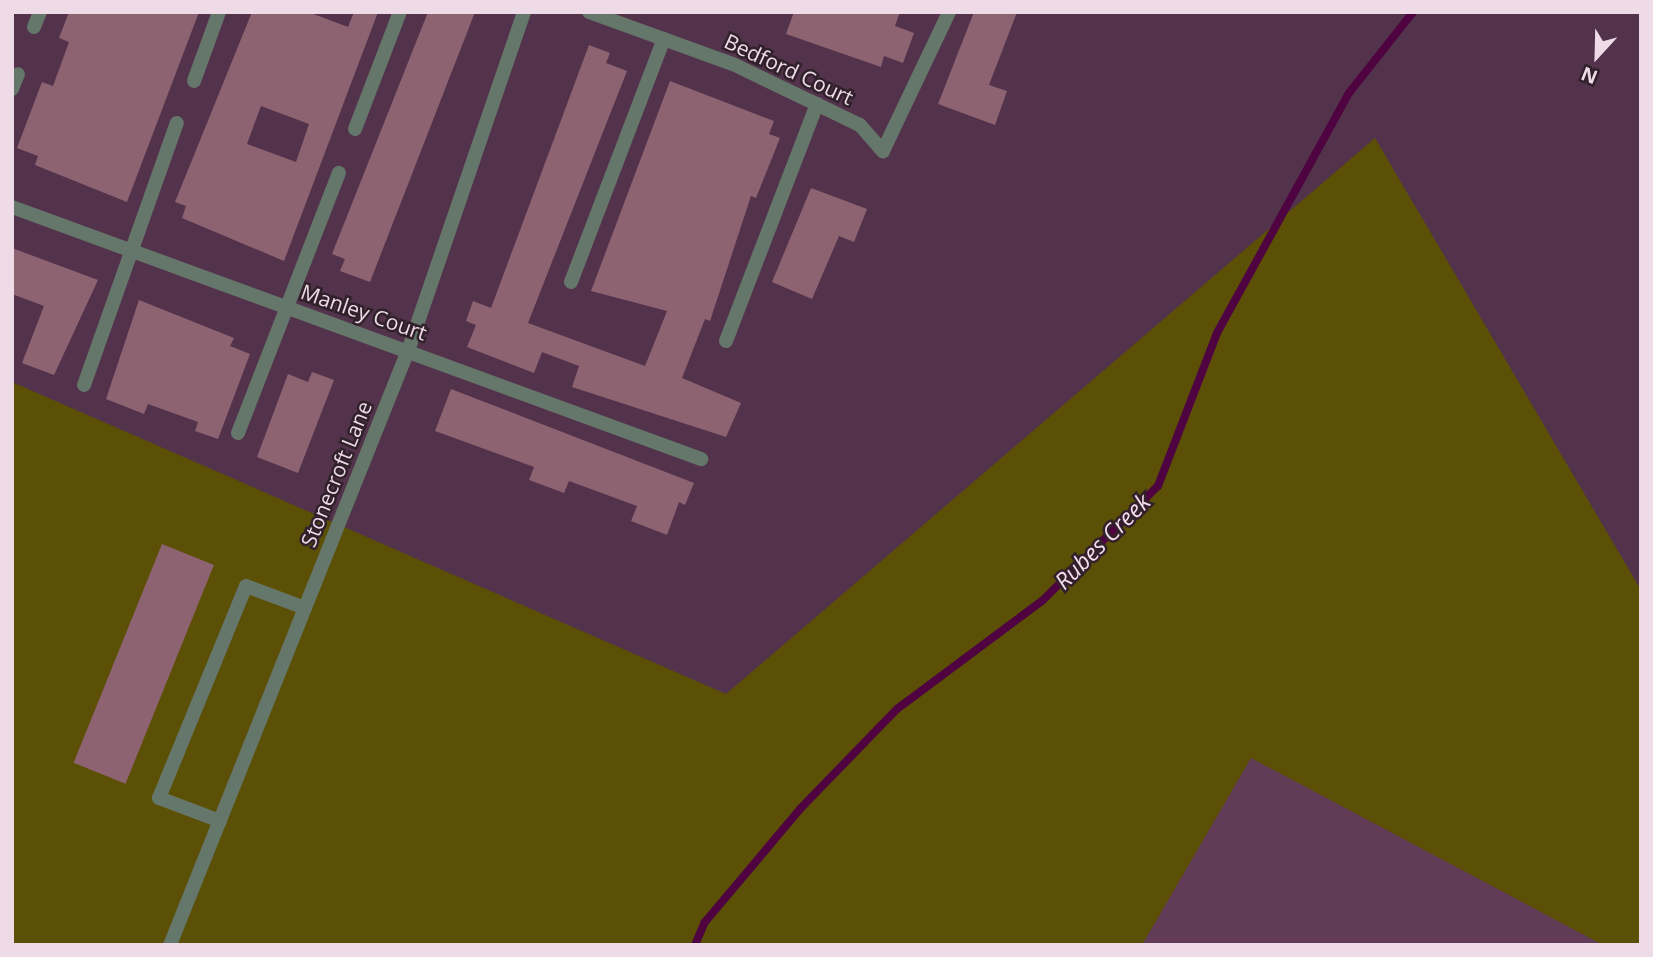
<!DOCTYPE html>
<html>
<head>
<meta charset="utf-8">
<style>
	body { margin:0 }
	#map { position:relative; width:1653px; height:957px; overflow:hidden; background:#53334b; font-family:"Open Sans",sans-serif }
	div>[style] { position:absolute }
	.built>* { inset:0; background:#623b57 }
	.green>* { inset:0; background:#5c4f06 }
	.stream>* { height:8px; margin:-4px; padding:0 4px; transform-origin:4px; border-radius:4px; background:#4f0341 }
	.building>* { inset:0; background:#8e6371; transform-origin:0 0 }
	.lane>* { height:14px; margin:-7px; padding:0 7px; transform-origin:7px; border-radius:7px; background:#65776b }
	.street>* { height:14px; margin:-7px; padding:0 7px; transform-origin:7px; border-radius:7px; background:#65776b }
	span { translate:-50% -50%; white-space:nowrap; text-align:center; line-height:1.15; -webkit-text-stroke:5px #30212b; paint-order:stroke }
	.street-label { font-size:21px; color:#efdae8 }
	.water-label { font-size:23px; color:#f6dbed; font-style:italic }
	.frame { position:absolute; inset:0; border:14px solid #efdae8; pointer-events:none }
	.north { position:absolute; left:1562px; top:21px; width:70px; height:70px; -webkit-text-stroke:5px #30212b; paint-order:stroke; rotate:202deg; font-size:19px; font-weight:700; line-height:28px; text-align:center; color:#efdae8 }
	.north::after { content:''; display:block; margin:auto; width:24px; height:32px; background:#efdae8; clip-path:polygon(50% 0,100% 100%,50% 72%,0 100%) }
</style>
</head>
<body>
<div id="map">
	<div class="built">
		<div style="clip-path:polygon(1251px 758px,1603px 945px,1142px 945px)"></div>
	</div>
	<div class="green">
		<div style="clip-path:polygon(1375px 138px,1641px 590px,1641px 945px,1603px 945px,1251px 758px,1142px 945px,12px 945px,12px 382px,726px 694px)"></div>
	</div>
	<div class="stream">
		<div style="left:695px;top:945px;width:25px;rotate:-67deg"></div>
		<div style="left:705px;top:922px;width:148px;rotate:-49.9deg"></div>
		<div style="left:800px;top:809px;width:139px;rotate:-45.9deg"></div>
		<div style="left:897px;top:709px;width:181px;rotate:-36.7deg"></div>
		<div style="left:1042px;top:601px;width:163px;rotate:-44.8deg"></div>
		<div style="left:1158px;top:486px;width:164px;rotate:-68.9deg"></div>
		<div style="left:1217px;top:333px;width:274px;rotate:-61.2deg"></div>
		<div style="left:1349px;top:93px;width:103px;rotate:-51.7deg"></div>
	</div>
	<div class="building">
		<div style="clip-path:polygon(69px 12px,199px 12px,127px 202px,35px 165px,38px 156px,17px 148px,42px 82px,53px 86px,69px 42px,59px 38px)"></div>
		<div style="clip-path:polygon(evenodd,252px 12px,308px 12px,348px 27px,354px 12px,378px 12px,284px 261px,182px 218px,186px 206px,175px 202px,252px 12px,261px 106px,309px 124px,296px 162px,247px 144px,261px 106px)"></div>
		<div style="clip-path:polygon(428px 12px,475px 12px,370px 282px,340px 271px,345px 259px,332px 254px)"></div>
		<div style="clip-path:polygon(794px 12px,900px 12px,895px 26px,914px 33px,903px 63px,884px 56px,881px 67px,786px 34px)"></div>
		<div style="clip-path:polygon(974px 12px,1017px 12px,989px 85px,1007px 91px,995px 125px,938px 104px)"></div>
		<div style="clip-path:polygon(589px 45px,610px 53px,606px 63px,627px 71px,528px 323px,645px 366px,667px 311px,591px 291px,670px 81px,774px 121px,769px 134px,780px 138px,756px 198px,751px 196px,710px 321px,705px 319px,682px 378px,741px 403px,726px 437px,572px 387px,579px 366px,542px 352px,534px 373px,467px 347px,476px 325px,466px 321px,473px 301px,491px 308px)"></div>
		<div style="clip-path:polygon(811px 188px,867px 209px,854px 242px,839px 236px,812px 299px,772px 282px)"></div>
		<div style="clip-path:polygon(12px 248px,98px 280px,54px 375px,22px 363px,44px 306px,12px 294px)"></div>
		<div style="clip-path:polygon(139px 300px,234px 338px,230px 346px,250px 354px,218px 439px,195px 431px,198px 422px,148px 404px,144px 414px,106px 399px)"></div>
		<div style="clip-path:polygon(312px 372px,334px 380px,298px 473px,257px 457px,288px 374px,308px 382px)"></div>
		<div style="clip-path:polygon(451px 389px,694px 483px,685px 505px,679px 502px,667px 535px,631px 521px,637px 506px,569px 481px,564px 493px,529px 480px,534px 467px,435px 431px)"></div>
		<div style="left:162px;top:544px;width:56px;height:236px;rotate:22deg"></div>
	</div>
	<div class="lane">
		<div style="left:34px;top:27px;width:16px;rotate:-68deg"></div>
		<div style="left:194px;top:81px;width:73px;rotate:-70.1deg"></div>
		<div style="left:12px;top:89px;width:16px;rotate:-68deg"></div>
		<div style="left:355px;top:129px;width:125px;rotate:-69deg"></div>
		<div style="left:883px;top:151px;width:154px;rotate:-64.6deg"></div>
		<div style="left:571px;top:282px;width:260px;rotate:-69.1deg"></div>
		<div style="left:726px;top:341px;width:254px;rotate:-69deg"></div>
		<div style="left:84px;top:385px;width:278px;rotate:-70.5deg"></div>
		<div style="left:238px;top:433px;width:279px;rotate:-68.8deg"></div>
		<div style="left:220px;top:821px;width:65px;rotate:-159.3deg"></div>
		<div style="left:159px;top:798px;width:229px;rotate:-67.7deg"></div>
		<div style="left:246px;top:586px;width:63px;rotate:20.4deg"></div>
	</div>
	<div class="street">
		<div style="left:589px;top:12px;width:153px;rotate:19.9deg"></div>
		<div style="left:733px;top:64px;width:141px;rotate:25.7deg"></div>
		<div style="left:860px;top:125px;width:35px;rotate:49deg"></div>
		<div style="left:12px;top:207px;width:734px;rotate:20.09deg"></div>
		<div style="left:170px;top:945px;width:643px;rotate:-68.18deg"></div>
		<div style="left:409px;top:348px;width:355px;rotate:-71.1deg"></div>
	</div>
	<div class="street-label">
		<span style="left:789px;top:69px;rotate:25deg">Bedford Court</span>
		<span style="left:364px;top:312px;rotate:19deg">Manley Court</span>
		<span style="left:336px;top:474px;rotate:-68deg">Stonecroft Lane</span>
	</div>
	<div class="water-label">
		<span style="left:1102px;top:541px;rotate:-45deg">Rubes Creek</span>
	</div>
	<div class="frame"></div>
	<div class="north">N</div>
</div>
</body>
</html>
